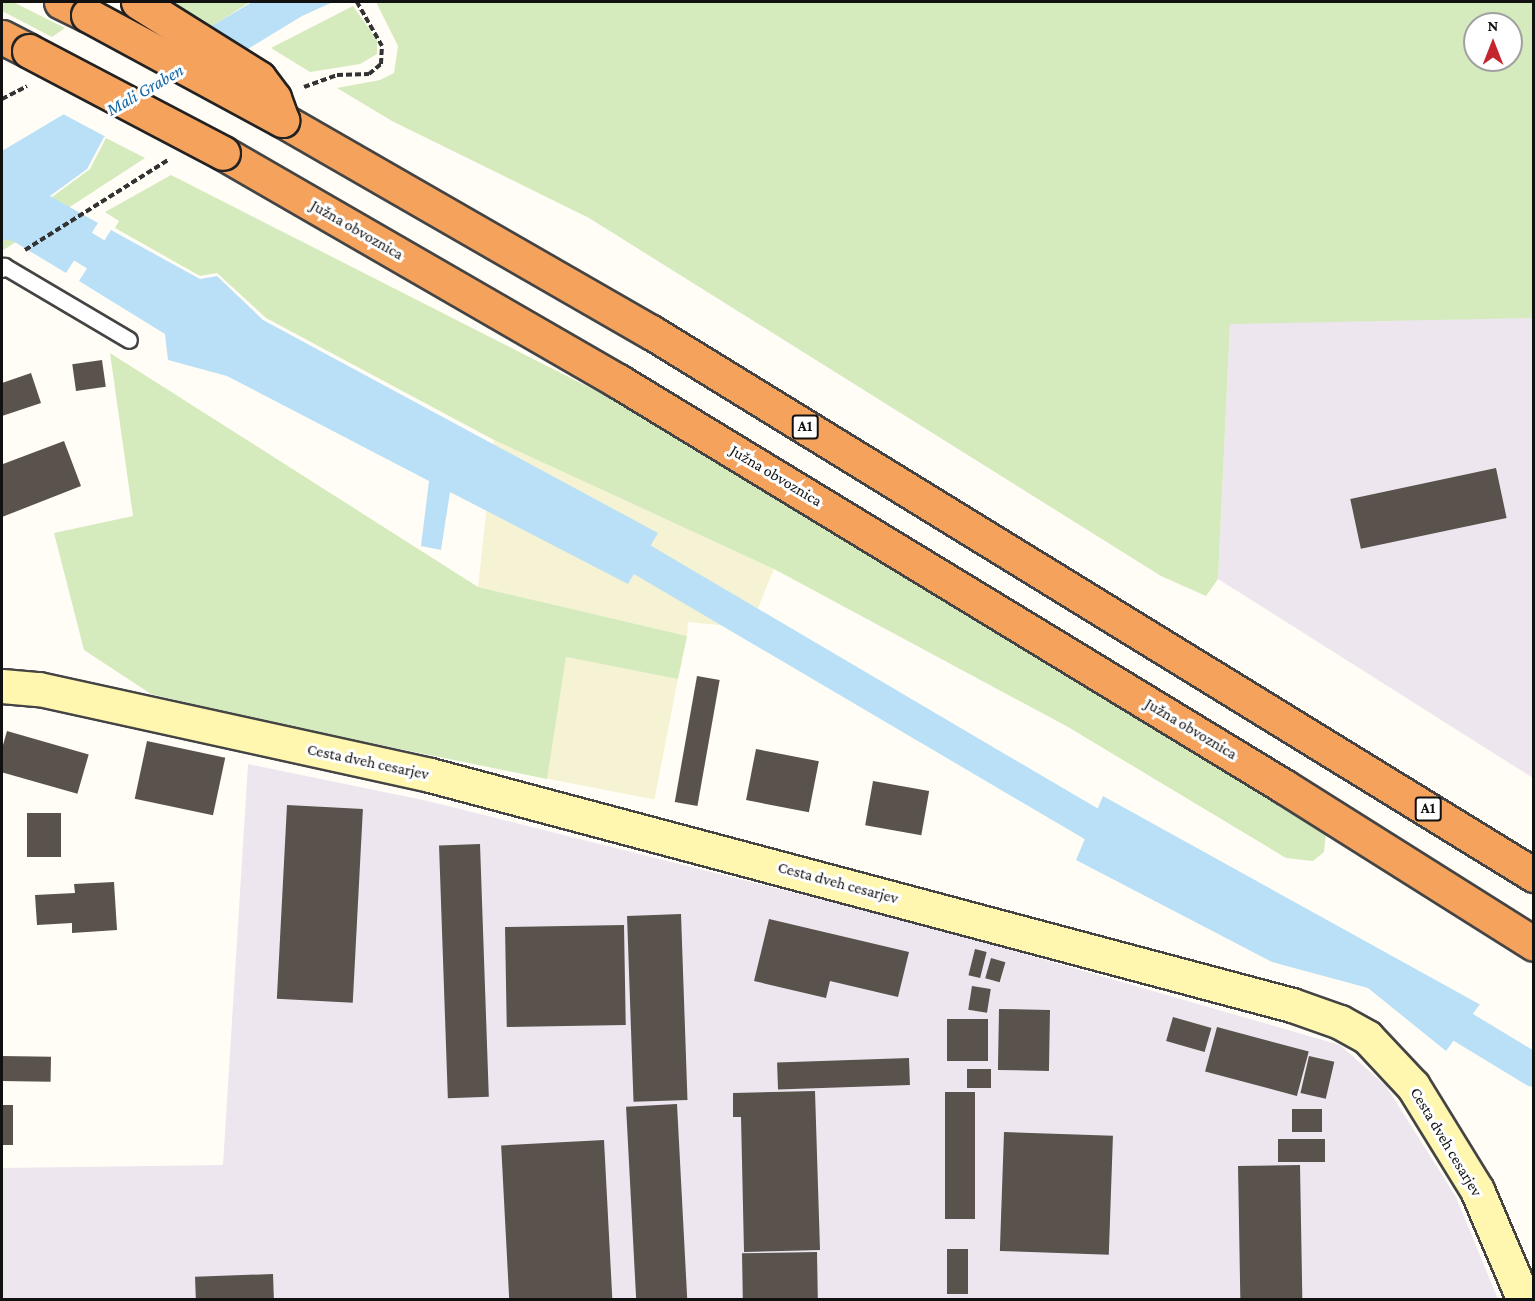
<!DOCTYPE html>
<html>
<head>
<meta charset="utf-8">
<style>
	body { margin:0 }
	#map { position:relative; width:1535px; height:1301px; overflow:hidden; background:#fffdf5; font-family:"Crimson Pro",serif }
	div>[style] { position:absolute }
	.industrial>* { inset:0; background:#eee6ef }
	.farmland>* { inset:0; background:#f6f3d4; transform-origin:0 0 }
	.green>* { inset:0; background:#d5ebbd }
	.water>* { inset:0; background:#b9e0f7 }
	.pier>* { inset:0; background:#fffdf5 }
	.canal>* { height:33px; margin:-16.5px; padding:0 16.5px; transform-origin:16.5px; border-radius:16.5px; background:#b9e0f7 }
	.building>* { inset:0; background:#5a524d; transform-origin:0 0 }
	.path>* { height:4px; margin-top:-2px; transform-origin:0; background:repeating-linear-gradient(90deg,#333 0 6px,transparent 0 9px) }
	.roads { filter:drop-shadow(2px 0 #444) drop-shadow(-2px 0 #444) drop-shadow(0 2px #444) drop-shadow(0 -2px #444) }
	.lane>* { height:15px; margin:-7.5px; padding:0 7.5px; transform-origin:7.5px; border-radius:7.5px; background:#fff }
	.secondary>* { height:33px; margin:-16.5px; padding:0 16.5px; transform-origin:16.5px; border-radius:16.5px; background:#fff6b0 }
	.highway>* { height:33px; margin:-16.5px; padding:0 16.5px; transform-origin:16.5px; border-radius:16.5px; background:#f5a25d }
	.bridges { filter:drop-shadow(2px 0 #222) drop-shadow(-2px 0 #222) drop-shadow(0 2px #222) drop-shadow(0 -2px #222) }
	.highway-bridge>* { height:33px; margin:-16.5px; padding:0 16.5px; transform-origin:16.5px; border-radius:16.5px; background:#f5a25d }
	span { translate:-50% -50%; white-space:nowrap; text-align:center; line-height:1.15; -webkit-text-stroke:6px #fff; paint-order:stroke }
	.shield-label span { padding:2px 4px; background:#fff; border:2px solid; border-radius:4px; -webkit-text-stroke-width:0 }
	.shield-label { font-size:15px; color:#111; font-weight:700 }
	.street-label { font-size:16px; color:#111 }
	.water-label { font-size:18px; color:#1768a6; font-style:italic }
	.frame { position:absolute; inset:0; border:3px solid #111; pointer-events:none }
	.north { position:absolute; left:1463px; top:12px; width:60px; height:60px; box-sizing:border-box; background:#fff; border:2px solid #a0a0a0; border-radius:50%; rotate:0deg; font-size:16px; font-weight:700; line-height:24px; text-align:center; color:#111 }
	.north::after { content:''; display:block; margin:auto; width:21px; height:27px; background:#c4262e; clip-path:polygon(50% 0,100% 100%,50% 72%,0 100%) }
</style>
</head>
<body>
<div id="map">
	<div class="industrial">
		<div style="clip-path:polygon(1533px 318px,1533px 778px,1218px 579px,1230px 323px)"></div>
		<div style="clip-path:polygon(248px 764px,428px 801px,935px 928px,1340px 1045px,1386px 1086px,1456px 1197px,1498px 1299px,2px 1299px,2px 1168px,223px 1165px)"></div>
	</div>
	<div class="farmland">
		<div style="clip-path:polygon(494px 440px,774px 569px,750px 628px,688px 622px,687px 636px,478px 587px)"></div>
		<div style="left:566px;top:657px;width:114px;height:123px;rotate:11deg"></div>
	</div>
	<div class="green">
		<div style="clip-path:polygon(2px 2px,13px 2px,65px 28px,52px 37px,2px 11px)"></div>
		<div style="clip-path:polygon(174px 2px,250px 2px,209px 28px)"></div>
		<div style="clip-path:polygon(evenodd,376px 2px,1533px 2px,1533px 318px,1230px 324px,1218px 579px,1206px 596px,1161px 576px,589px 218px,392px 121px,337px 88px,380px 80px,394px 73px,398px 46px,376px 2px,1475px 24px,1511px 24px,1511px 60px,1475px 60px,1475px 24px)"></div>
		<div style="clip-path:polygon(353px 6px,377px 40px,377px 54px,360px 64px,310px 72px,271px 48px)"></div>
		<div style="clip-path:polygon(106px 138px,145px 158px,2px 251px,2px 234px,90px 169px)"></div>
		<div style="clip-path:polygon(171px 175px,610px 398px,1326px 832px,1324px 852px,1313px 861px,1286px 858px,1068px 727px,774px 569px,494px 440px,266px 318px,217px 273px,200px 276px,115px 228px,119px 221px,105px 212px)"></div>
		<div style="clip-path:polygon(110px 353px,478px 587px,687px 636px,678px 679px,566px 657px,547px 779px,253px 719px,151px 694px,84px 650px,54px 533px,133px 516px)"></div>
	</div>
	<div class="water">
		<div style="clip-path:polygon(252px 2px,333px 2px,302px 16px,104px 137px,87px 169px,50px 196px,98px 223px,66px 273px,13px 241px,2px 239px,2px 151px)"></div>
		<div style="clip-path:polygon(111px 230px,200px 279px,217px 276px,263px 320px,658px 533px,628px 584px,450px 492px,441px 550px,421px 546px,429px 481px,227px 376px,168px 360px,165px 334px,79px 281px)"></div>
		<div style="clip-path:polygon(1103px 796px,1479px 1004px,1480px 1004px,1446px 1051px,1368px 988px,1272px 962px,1076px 860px)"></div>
	</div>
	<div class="pier">
		<div style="clip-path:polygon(208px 25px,251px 52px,108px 138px,63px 114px)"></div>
	</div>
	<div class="canal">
		<div style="left:2px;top:197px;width:153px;rotate:31.4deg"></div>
		<div style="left:604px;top:537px;width:611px;rotate:30.47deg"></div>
		<div style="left:1425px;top:1004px;width:127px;rotate:31.2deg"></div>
	</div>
	<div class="building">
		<div style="left:102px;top:360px;width:27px;height:30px;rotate:82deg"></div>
		<div style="clip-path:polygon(31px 373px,41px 403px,2px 416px,2px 383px)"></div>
		<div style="clip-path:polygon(64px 441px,81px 486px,2px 517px,2px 460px,3px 464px)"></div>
		<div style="left:1496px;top:468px;width:51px;height:149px;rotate:78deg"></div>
		<div style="left:697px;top:676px;width:23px;height:128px;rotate:10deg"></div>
		<div style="left:7px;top:731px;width:85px;height:41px;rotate:16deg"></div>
		<div style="left:147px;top:741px;width:80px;height:59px;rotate:12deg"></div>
		<div style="left:756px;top:749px;width:64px;height:52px;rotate:11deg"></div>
		<div style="left:873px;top:781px;width:57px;height:45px;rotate:10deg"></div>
		<div style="left:287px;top:805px;width:76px;height:194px;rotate:3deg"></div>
		<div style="left:27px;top:813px;width:34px;height:44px"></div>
		<div style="left:480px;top:844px;width:253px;height:41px;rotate:88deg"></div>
		<div style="clip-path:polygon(114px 882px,117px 930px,72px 933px,72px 923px,37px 925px,35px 895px,75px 893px,74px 884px)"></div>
		<div style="left:681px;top:914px;width:186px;height:54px;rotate:88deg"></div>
		<div style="clip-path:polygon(769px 919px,909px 952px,898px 997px,830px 981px,826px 998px,754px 981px)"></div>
		<div style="left:624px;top:925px;width:100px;height:119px;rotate:89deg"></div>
		<div style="left:975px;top:949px;width:12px;height:27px;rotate:14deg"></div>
		<div style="left:991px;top:958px;width:15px;height:21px;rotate:16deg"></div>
		<div style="left:972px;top:986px;width:19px;height:24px;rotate:9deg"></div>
		<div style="left:999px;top:1009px;width:51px;height:61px;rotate:1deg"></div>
		<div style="left:1173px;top:1017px;width:40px;height:25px;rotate:16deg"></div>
		<div style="left:947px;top:1019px;width:41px;height:42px"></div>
		<div style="left:1217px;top:1027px;width:95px;height:46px;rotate:15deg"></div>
		<div style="left:2px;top:1056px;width:49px;height:25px;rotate:1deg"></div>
		<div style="left:1309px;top:1056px;width:26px;height:38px;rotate:13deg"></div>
		<div style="left:909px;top:1058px;width:27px;height:132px;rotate:88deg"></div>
		<div style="left:991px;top:1069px;width:19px;height:24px;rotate:90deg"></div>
		<div style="clip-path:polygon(815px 1091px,820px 1250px,744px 1252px,741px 1117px,733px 1117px,733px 1093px)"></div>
		<div style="left:945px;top:1092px;width:30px;height:127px"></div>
		<div style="left:677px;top:1104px;width:196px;height:51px;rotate:87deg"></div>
		<div style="left:2px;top:1105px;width:11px;height:40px"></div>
		<div style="left:1292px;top:1109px;width:30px;height:23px"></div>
		<div style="left:1004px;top:1132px;width:109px;height:119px;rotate:2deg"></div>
		<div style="left:1325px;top:1139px;width:23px;height:47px;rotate:90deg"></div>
		<div style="left:604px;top:1140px;width:160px;height:103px;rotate:87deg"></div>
		<div style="left:1300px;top:1165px;width:135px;height:62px;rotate:89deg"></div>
		<div style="left:947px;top:1249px;width:21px;height:45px"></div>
		<div style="left:817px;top:1252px;width:48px;height:75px;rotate:89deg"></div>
		<div style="left:273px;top:1274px;width:26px;height:78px;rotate:88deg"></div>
	</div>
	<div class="path">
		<div style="left:304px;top:87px;width:35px;rotate:-20deg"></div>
		<div style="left:337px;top:75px;width:32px;rotate:-2deg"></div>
		<div style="left:369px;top:74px;width:16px;rotate:-40deg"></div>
		<div style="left:381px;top:64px;width:18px;rotate:-87deg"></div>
		<div style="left:382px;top:46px;width:51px;rotate:-119.6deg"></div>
		<div style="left:2px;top:99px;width:28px;rotate:-27deg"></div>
		<div style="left:25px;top:250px;width:169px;rotate:-32.2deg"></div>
	</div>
	<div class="roads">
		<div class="lane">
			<div style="left:2px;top:269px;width:4px;rotate:-56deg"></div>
			<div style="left:4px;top:266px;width:145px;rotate:30.6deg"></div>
		</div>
		<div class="secondary">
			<div style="left:2px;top:686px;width:37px;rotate:5deg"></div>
			<div style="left:39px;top:689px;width:400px;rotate:12.4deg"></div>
			<div style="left:430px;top:775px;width:892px;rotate:14.94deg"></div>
			<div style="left:1292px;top:1005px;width:51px;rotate:19.5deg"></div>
			<div style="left:1340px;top:1022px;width:31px;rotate:29deg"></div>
			<div style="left:1367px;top:1037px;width:67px;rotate:46.8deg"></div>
			<div style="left:1413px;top:1086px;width:122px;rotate:58.4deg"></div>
			<div style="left:1477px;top:1190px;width:120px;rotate:66.9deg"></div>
		</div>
		<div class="highway">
			<div style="left:61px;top:2px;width:30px;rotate:26deg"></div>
			<div style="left:2px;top:37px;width:30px;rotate:27deg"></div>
			<div style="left:282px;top:120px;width:426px;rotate:29.9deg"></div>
			<div style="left:651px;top:332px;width:1037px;rotate:31.59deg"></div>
			<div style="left:223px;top:153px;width:456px;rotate:30deg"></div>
			<div style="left:618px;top:381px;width:781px;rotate:31.33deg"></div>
			<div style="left:1285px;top:787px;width:294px;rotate:32.2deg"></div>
		</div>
	</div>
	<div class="bridges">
		<div class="highway-bridge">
			<div style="left:138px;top:2px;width:143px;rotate:32.1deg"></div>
			<div style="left:259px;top:78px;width:25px;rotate:53deg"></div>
			<div style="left:274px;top:98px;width:23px;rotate:70deg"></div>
			<div style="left:88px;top:15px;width:221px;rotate:28.4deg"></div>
			<div style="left:29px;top:51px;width:219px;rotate:27.7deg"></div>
		</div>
	</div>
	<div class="shield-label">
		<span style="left:805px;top:427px">A1</span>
		<span style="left:1428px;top:809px">A1</span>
	</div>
	<div class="street-label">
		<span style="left:357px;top:230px;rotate:30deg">Južna obvoznica</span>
		<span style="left:776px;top:476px;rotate:31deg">Južna obvoznica</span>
		<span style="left:1191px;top:729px;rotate:31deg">Južna obvoznica</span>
		<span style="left:368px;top:762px;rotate:12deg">Cesta dveh cesarjev</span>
		<span style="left:838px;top:883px;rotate:15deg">Cesta dveh cesarjev</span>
		<span style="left:1446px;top:1142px;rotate:59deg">Cesta dveh cesarjev</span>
	</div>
	<div class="water-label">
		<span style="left:145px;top:90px;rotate:-30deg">Mali Graben</span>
	</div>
	<div class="frame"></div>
	<div class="north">N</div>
</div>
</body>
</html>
